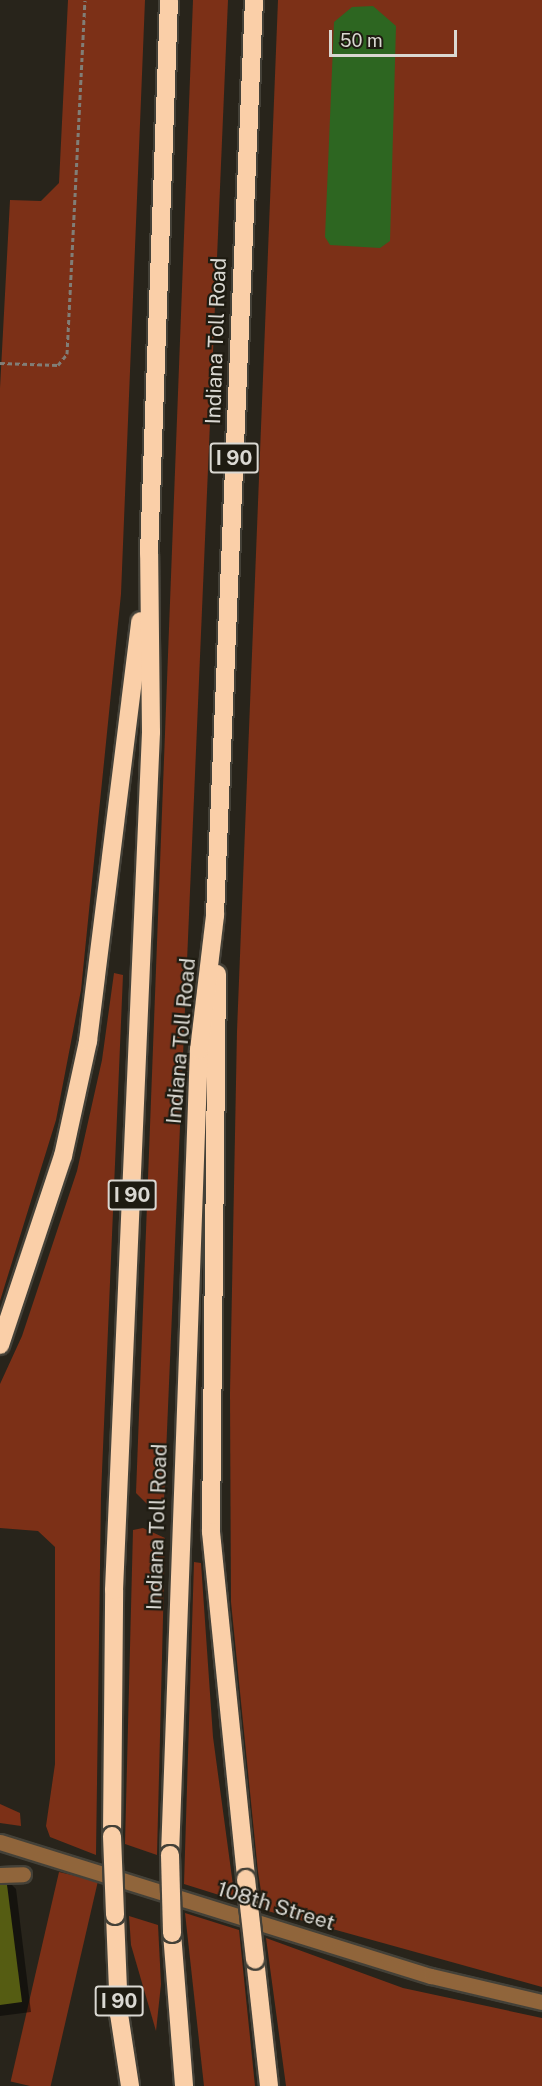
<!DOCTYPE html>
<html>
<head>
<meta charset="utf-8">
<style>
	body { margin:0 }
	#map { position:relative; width:542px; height:2086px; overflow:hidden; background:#28241b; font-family:"Public Sans",sans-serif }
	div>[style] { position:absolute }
	.green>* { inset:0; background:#7c3017; transform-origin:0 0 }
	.water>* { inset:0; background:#2d6621 }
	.shadow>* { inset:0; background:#0007 }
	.building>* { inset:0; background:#555c12 }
	.path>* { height:3px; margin-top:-1.5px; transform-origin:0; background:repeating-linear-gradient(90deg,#817e77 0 4.5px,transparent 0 7.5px) }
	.roads { filter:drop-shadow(2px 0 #444138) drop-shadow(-2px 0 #444138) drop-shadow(0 2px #444138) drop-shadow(0 -2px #444138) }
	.minor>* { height:15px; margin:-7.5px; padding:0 7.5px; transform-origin:7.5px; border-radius:7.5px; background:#90653b }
	.highway>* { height:18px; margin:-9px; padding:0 9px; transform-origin:9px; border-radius:9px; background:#facfa8 }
	.bridges { filter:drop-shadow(2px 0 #444138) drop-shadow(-2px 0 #444138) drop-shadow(0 2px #444138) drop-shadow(0 -2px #444138) }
	.highway-bridge>* { height:18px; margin:-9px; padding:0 9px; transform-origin:9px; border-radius:9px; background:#facfa8 }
	span { translate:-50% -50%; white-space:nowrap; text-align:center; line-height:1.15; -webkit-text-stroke:4.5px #1e1b11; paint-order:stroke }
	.shield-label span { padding:2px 4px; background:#1e1b11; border:2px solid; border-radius:4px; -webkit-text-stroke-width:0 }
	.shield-label { font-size:20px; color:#dad8d2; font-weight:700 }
	.street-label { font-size:21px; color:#dad8d2 }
	.scale { position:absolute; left:329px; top:30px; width:128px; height:27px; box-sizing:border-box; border:3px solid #dad8d2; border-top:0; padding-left:8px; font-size:18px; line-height:21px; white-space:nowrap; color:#dad8d2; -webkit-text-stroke:4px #1e1b11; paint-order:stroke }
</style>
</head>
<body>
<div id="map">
	<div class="green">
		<div style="clip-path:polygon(68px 0,145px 0,121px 594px,81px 990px,56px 1120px,0 1301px,0 388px,10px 200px,41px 201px,59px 183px)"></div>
		<div style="clip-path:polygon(193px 0,228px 0,164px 1501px,152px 1509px,136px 1493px)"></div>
		<div style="clip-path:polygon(278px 0,542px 0,542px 1987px,264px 1910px,258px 1872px,231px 1602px,230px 1393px,237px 1031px)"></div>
		<div style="clip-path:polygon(114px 973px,123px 975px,101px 1495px,96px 1855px,50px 1837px,46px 1826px,55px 1764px,55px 1547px,38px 1531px,0 1528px,0 1384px,22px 1336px,77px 1171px,102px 1060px)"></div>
		<div style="clip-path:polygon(143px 1528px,165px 1538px,157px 1855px,125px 1844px,133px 1530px)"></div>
		<div style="clip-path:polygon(194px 1562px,201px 1563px,213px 1737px,235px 1900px,184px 1884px)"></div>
		<div style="clip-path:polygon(0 1804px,20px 1813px,21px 1826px,0 1823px)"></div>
		<div style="left:59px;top:1872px;width:40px;height:215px;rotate:13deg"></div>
		<div style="clip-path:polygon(185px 1913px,239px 1930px,255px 2086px,204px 2086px)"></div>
		<div style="clip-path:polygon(129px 1916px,158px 1925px,161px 1984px,156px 2031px,131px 1945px)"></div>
		<div style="clip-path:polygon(266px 1938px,403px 1988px,542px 2018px,542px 2086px,286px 2086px)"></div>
	</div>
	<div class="water">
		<div style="clip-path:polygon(373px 6px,396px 26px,390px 241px,380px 248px,330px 245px,325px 237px,334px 22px,352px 7px)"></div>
	</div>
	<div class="shadow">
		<div style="clip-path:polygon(6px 1879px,16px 1889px,31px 2012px,0 2016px,0 1880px)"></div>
	</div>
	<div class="building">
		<div style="clip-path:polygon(6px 1877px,22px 2002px,0 2005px,0 1878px)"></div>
	</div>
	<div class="path">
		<div style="left:0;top:363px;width:58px;rotate:2deg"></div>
		<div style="left:58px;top:365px;width:14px;rotate:-51deg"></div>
		<div style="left:67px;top:354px;width:354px;rotate:-87.1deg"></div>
	</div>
	<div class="roads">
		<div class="minor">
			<div style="left:0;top:1842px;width:451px;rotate:17.3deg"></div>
			<div style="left:431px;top:1976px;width:114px;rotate:13.2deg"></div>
			<div style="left:0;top:1875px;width:23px;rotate:-2deg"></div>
		</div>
		<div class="highway">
			<div style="left:217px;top:974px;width:558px;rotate:90.62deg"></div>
			<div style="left:211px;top:1532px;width:349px;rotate:84.2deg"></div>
			<div style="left:0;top:1345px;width:199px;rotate:-71.6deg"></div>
			<div style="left:63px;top:1156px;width:118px;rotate:-77.7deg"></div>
			<div style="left:88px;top:1041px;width:423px;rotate:-82.9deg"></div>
			<div style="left:112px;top:1836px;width:246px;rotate:-89.5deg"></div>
			<div style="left:114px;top:1590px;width:859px;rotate:-87.53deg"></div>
			<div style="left:151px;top:732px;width:178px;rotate:-90.6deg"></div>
			<div style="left:149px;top:554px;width:554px;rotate:-87.93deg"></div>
			<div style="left:170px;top:1855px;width:806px;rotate:-87.94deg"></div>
			<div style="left:199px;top:1050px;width:136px;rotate:-83.2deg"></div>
			<div style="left:215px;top:915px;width:916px;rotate:-87.56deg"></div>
			<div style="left:115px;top:1915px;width:99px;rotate:87.7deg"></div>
			<div style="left:119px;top:2014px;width:73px;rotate:81.3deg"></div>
			<div style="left:172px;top:1933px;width:153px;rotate:85.5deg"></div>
			<div style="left:255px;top:1959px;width:128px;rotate:83.7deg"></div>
		</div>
	</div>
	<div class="bridges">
		<div class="highway-bridge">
			<div style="left:112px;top:1836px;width:79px;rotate:87.8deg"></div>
			<div style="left:170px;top:1855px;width:78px;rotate:88.5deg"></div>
			<div style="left:246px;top:1879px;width:81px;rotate:83.6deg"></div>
		</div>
	</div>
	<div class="shield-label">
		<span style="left:234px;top:458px">I 90</span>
		<span style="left:132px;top:1195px">I 90</span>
		<span style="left:119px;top:2001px">I 90</span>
	</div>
	<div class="street-label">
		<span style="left:216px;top:341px;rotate:-88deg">Indiana Toll Road</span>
		<span style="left:181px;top:1041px;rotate:-85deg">Indiana Toll Road</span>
		<span style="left:157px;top:1527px;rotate:-88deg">Indiana Toll Road</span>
		<span style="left:276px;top:1906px;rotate:17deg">108th Street</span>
	</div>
	<div class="scale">50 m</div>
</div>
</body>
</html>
